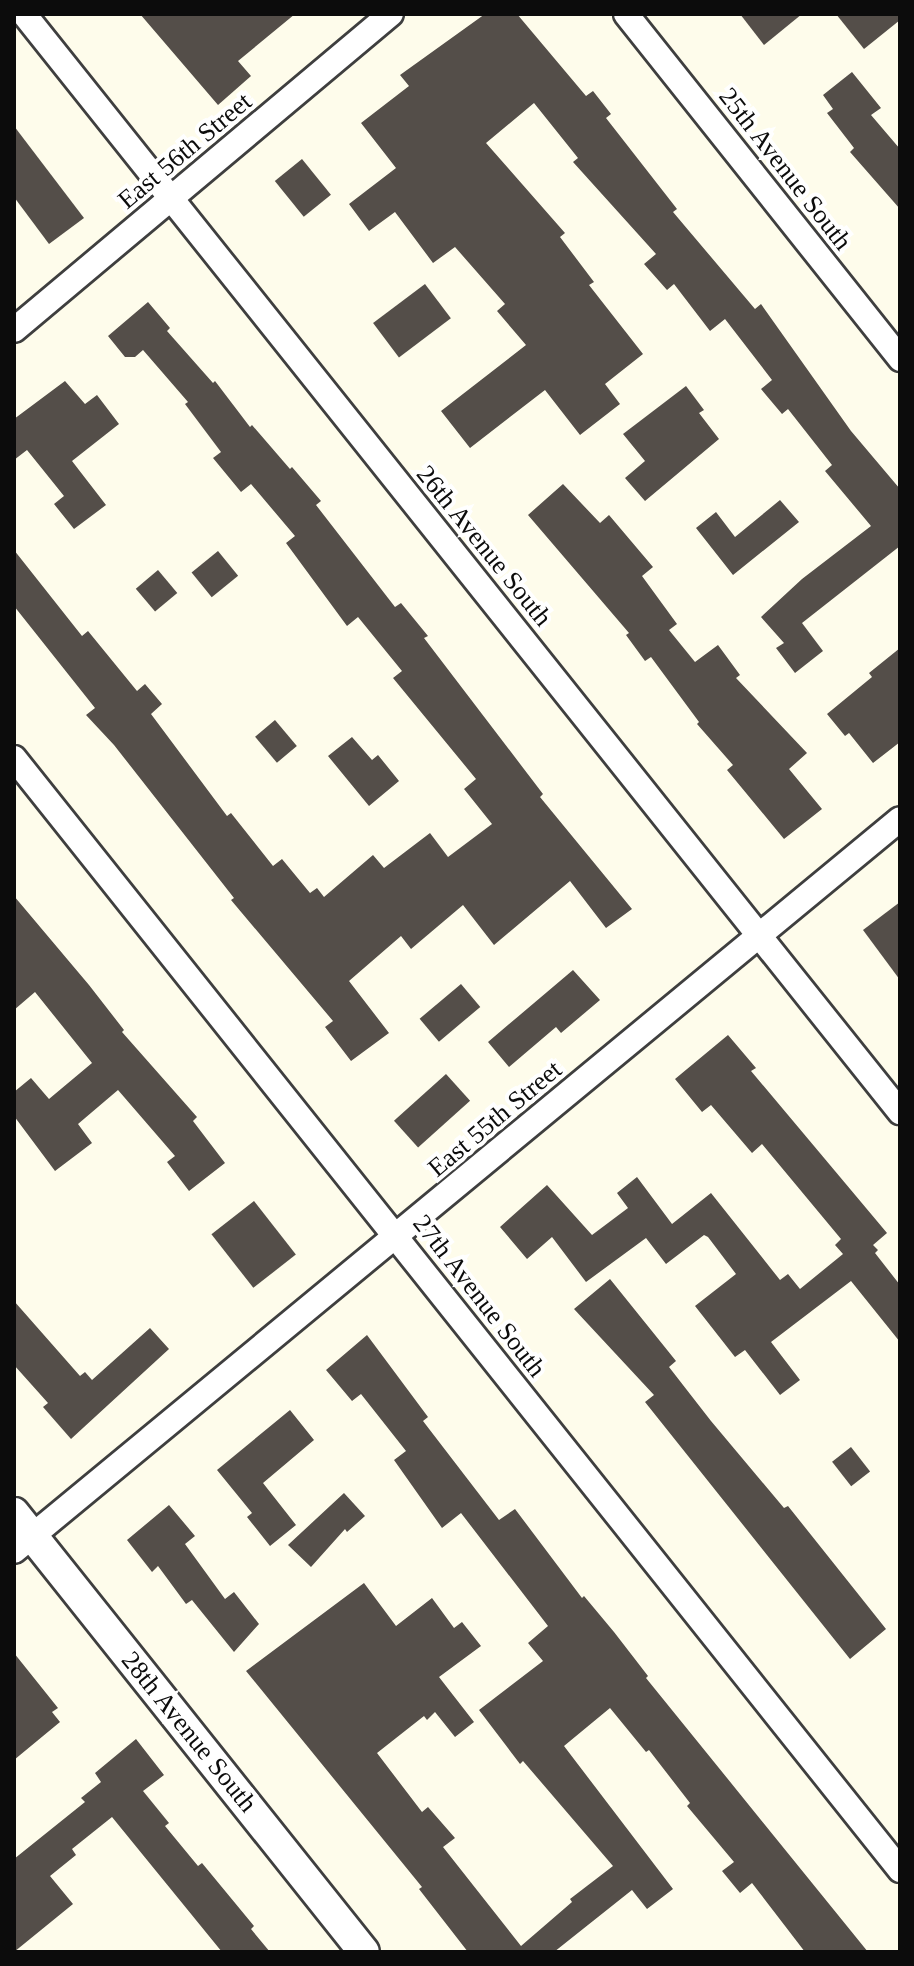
<!DOCTYPE html>
<html>
<head>
<meta charset="utf-8">
<style>
	body { margin:0 }
	#map { position:relative; width:914px; height:1966px; overflow:hidden; background:#fefceb; font-family:Georgia,serif }
	div>[style] { position:absolute }
	.building>* { inset:0; background:#544e49; transform-origin:0 0 }
	.roads { filter:drop-shadow(2px 0 #3f3f3f) drop-shadow(-2px 0 #3f3f3f) drop-shadow(0 2px #3f3f3f) drop-shadow(0 -2px #3f3f3f) }
	.minor>* { height:24px; margin:-12px; padding:0 12px; transform-origin:12px; border-radius:12px; background:#fff }
	.tertiary>* { height:30px; margin:-15px; padding:0 15px; transform-origin:15px; border-radius:15px; background:#fff }
	span { translate:-50% -50%; white-space:nowrap; text-align:center; line-height:1.15; -webkit-text-stroke:8px #fff; paint-order:stroke }
	.street-label { font-size:26px; color:#0c0c0c }
	.frame { position:absolute; inset:0; border:16px solid #0c0c0c; pointer-events:none }
</style>
</head>
<body>
<div id="map">
	<div class="building">
		<div style="clip-path:polygon(140px 14px,295px 14px,238px 61px,251px 76px,218px 105px)"></div>
		<div style="clip-path:polygon(485px 14px,517px 14px,586px 96px,593px 91px,611px 114px,606px 118px,677px 209px,673px 212px,755px 309px,761px 304px,851px 431px,900px 489px,900px 546px,802px 623px,823px 651px,795px 673px,776px 648px,784px 643px,761px 617px,802px 579px,871px 526px,825px 471px,832px 465px,788px 409px,782px 414px,761px 389px,772px 380px,725px 319px,710px 331px,674px 284px,667px 290px,644px 264px,656px 254px,573px 162px,578px 158px,534px 103px,486px 143px,565px 233px,560px 237px,594px 282px,589px 285px,643px 354px,605px 384px,620px 404px,580px 435px,545px 390px,470px 448px,441px 411px,526px 345px,497px 311px,505px 304px,455px 247px,433px 263px,395px 212px,369px 231px,349px 204px,396px 168px,361px 123px,409px 86px,400px 75px)"></div>
		<div style="clip-path:polygon(740px 14px,802px 14px,764px 45px)"></div>
		<div style="clip-path:polygon(836px 14px,900px 14px,900px 20px,864px 49px)"></div>
		<div style="clip-path:polygon(852px 72px,881px 108px,871px 115px,900px 149px,900px 209px,850px 152px,854px 148px,827px 113px,833px 109px,823px 95px)"></div>
		<div style="clip-path:polygon(14px 126px,84px 218px,49px 244px,14px 197px)"></div>
		<div style="left:302px;top:159px;width:46px;height:35px;rotate:51deg"></div>
		<div style="left:425px;top:284px;width:43px;height:65px;rotate:53deg"></div>
		<div style="clip-path:polygon(148px 302px,170px 328px,167px 331px,213px 383px,215px 381px,250px 427px,252px 425px,290px 469px,292px 467px,321px 501px,316px 505px,395px 607px,401px 603px,428px 636px,424px 638px,543px 794px,540px 797px,632px 909px,606px 928px,570px 881px,494px 945px,463px 905px,411px 949px,401px 936px,349px 981px,389px 1033px,351px 1061px,325px 1027px,333px 1021px,231px 900px,234px 898px,114px 745px,86px 715px,95px 708px,14px 606px,14px 550px,82px 636px,88px 631px,137px 691px,145px 684px,162px 704px,151px 714px,227px 816px,231px 813px,273px 866px,282px 859px,310px 893px,317px 888px,324px 897px,373px 855px,384px 868px,430px 833px,448px 857px,492px 824px,464px 789px,476px 779px,393px 678px,402px 671px,358px 617px,347px 626px,286px 543px,295px 536px,251px 484px,241px 492px,213px 458px,221px 452px,185px 404px,188px 402px,143px 350px,135px 357px,125px 357px,108px 336px)"></div>
		<div style="clip-path:polygon(65px 381px,85px 404px,97px 395px,119px 424px,72px 461px,106px 505px,74px 529px,54px 504px,64px 496px,27px 450px,14px 460px,14px 419px)"></div>
		<div style="clip-path:polygon(686px 386px,704px 410px,699px 413px,719px 439px,645px 501px,625px 478px,645px 461px,623px 434px)"></div>
		<div style="clip-path:polygon(563px 484px,600px 523px,609px 515px,653px 567px,642px 576px,677px 624px,669px 630px,695px 662px,718px 645px,740px 675px,736px 678px,807px 753px,789px 769px,822px 809px,784px 839px,727px 770px,733px 765px,697px 724px,699px 722px,651px 657px,645px 661px,626px 635px,629px 633px,528px 515px)"></div>
		<div style="clip-path:polygon(780px 500px,799px 522px,733px 575px,696px 528px,716px 512px,735px 537px)"></div>
		<div style="left:218px;top:551px;width:32px;height:34px;rotate:51deg"></div>
		<div style="left:158px;top:570px;width:30px;height:29px;rotate:50deg"></div>
		<div style="clip-path:polygon(900px 648px,900px 742px,873px 763px,849px 733px,845px 736px,827px 714px,872px 677px,869px 673px)"></div>
		<div style="left:275px;top:720px;width:34px;height:26px;rotate:50deg"></div>
		<div style="clip-path:polygon(352px 737px,372px 760px,378px 755px,399px 781px,369px 806px,328px 756px)"></div>
		<div style="clip-path:polygon(14px 896px,89px 985px,124px 1030px,122px 1032px,197px 1117px,193px 1121px,225px 1163px,189px 1191px,167px 1162px,175px 1156px,118px 1090px,78px 1124px,92px 1143px,55px 1171px,14px 1116px,14px 1092px,31px 1078px,49px 1099px,92px 1063px,35px 992px,14px 1010px)"></div>
		<div style="clip-path:polygon(900px 902px,900px 980px,863px 930px)"></div>
		<div style="clip-path:polygon(573px 970px,600px 1000px,561px 1033px,556px 1027px,509px 1067px,488px 1042px)"></div>
		<div style="left:461px;top:984px;width:30px;height:54px;rotate:50deg"></div>
		<div style="clip-path:polygon(728px 1035px,756px 1068px,751px 1071px,887px 1233px,873px 1245px,878px 1250px,875px 1253px,900px 1285px,900px 1342px,851px 1281px,771px 1342px,800px 1380px,780px 1395px,745px 1350px,735px 1357px,695px 1306px,736px 1274px,708px 1237px,704px 1235px,666px 1264px,646px 1238px,586px 1282px,552px 1237px,527px 1259px,500px 1227px,547px 1185px,592px 1235px,628px 1208px,617px 1193px,637px 1177px,672px 1224px,711px 1193px,780px 1280px,788px 1274px,800px 1289px,843px 1254px,835px 1245px,841px 1239px,762px 1144px,752px 1153px,711px 1105px,702px 1112px,675px 1079px)"></div>
		<div style="left:446px;top:1074px;width:36px;height:70px;rotate:48deg"></div>
		<div style="left:254px;top:1201px;width:68px;height:54px;rotate:52deg"></div>
		<div style="clip-path:polygon(610px 1279px,676px 1361px,669px 1367px,711px 1421px,784px 1508px,788px 1506px,886px 1629px,850px 1659px,645px 1402px,654px 1395px,574px 1309px)"></div>
		<div style="clip-path:polygon(14px 1301px,80px 1376px,85px 1372px,92px 1380px,150px 1328px,169px 1349px,71px 1439px,43px 1407px,48px 1403px,14px 1365px)"></div>
		<div style="clip-path:polygon(367px 1335px,428px 1417px,423px 1421px,499px 1520px,515px 1509px,582px 1598px,584px 1596px,614px 1632px,648px 1676px,646px 1678px,868px 1952px,805px 1952px,752px 1883px,740px 1893px,722px 1871px,734px 1862px,687px 1806px,690px 1803px,649px 1750px,646px 1752px,610px 1708px,564px 1746px,673px 1889px,647px 1909px,632px 1890px,554px 1952px,468px 1952px,419px 1889px,422px 1887px,246px 1671px,364px 1583px,396px 1626px,432px 1598px,454px 1628px,462px 1622px,481px 1646px,439px 1677px,474px 1722px,455px 1737px,435px 1712px,427px 1720px,424px 1716px,377px 1753px,422px 1812px,428px 1807px,455px 1838px,443px 1847px,521px 1946px,572px 1902px,570px 1899px,613px 1866px,523px 1761px,520px 1764px,479px 1710px,543px 1661px,528px 1643px,548px 1626px,461px 1513px,442px 1528px,394px 1460px,406px 1451px,361px 1394px,352px 1401px,326px 1370px)"></div>
		<div style="clip-path:polygon(290px 1410px,314px 1440px,263px 1483px,296px 1525px,270px 1546px,247px 1517px,252px 1513px,217px 1470px)"></div>
		<div style="left:851px;top:1447px;width:31px;height:24px;rotate:52deg"></div>
		<div style="clip-path:polygon(344px 1493px,365px 1516px,347px 1532px,345px 1529px,311px 1567px,288px 1545px)"></div>
		<div style="clip-path:polygon(169px 1505px,195px 1536px,185px 1544px,225px 1599px,234px 1592px,259px 1624px,234px 1652px,192px 1600px,186px 1604px,158px 1566px,152px 1572px,127px 1540px)"></div>
		<div style="clip-path:polygon(14px 1653px,58px 1708px,52px 1712px,60px 1722px,14px 1760px)"></div>
		<div style="clip-path:polygon(136px 1739px,164px 1775px,143px 1791px,169px 1823px,165px 1826px,198px 1866px,202px 1863px,254px 1926px,251px 1929px,270px 1952px,222px 1952px,112px 1817px,72px 1849px,76px 1855px,50px 1876px,73px 1904px,14px 1952px,14px 1859px,85px 1802px,81px 1798px,101px 1782px,95px 1773px)"></div>
	</div>
	<div class="roads">
		<div class="minor">
			<div style="left:24px;top:14px;width:1405px;rotate:51.42deg"></div>
			<div style="left:626px;top:14px;width:441px;rotate:51.5deg"></div>
			<div style="left:14px;top:330px;width:492px;rotate:-40deg"></div>
			<div style="left:14px;top:758px;width:1422px;rotate:51.45deg"></div>
			<div style="left:14px;top:1551px;width:1149px;rotate:-39.56deg"></div>
		</div>
		<div class="tertiary">
			<div style="left:14px;top:1513px;width:561px;rotate:51.44deg"></div>
		</div>
	</div>
	<div class="street-label">
		<span style="left:185px;top:151px;rotate:-40deg">East 56th Street</span>
		<span style="left:785px;top:169px;rotate:52deg">25th Avenue South</span>
		<span style="left:484px;top:546px;rotate:51deg">26th Avenue South</span>
		<span style="left:495px;top:1119px;rotate:-40deg">East 55th Street</span>
		<span style="left:479px;top:1296px;rotate:52deg">27th Avenue South</span>
		<span style="left:189px;top:1732px;rotate:51deg">28th Avenue South</span>
	</div>
	<div class="frame"></div>
</div>
</body>
</html>
